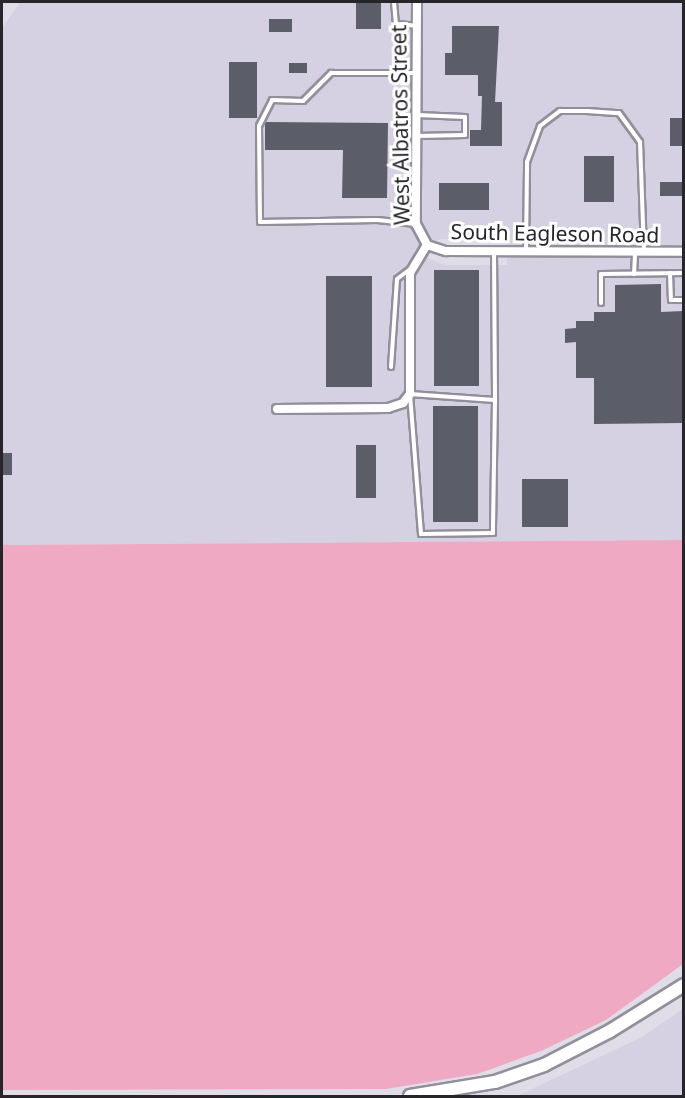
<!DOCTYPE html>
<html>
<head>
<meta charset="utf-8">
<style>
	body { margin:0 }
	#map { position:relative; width:685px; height:1098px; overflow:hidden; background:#e0dde8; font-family:"Noto Sans",sans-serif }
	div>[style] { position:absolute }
	.built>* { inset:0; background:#d5d0e2 }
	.green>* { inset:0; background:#efa9c2 }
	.building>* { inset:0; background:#5b5e68; transform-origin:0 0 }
	.roads { filter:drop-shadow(2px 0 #938f9a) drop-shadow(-2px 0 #938f9a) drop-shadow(0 2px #938f9a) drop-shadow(0 -2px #938f9a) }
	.service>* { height:4px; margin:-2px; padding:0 2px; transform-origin:2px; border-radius:2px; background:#fff }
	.minor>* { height:8px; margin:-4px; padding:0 4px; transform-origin:4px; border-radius:4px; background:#fff }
	.secondary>* { height:12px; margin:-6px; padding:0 6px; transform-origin:6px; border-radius:6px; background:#fff }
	span { translate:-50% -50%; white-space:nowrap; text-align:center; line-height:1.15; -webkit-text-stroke:6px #fff; paint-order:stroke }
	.street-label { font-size:21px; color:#262529 }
	.frame { position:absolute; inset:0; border:3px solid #262529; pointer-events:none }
</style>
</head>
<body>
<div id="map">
	<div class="built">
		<div style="clip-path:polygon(evenodd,20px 2px,683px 2px,683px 540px,2px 545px,2px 28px,20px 2px,506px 238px,507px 265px,444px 265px,412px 251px,441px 239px,506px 238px)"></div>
		<div style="clip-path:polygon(683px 1009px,683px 1096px,517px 1096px,642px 1037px)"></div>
	</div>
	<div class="green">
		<div style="clip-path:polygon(683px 540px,683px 964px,606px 1020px,541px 1051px,477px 1074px,386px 1089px,2px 1090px,2px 545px)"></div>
	</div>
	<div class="building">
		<div style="left:356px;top:2px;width:25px;height:27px"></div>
		<div style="left:269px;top:19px;width:23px;height:13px"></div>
		<div style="clip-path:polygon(452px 26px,499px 26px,495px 102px,502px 102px,502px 146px,470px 146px,470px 130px,481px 130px,482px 96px,478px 96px,478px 75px,445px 75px,445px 53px,452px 53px)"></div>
		<div style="left:229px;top:62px;width:28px;height:56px"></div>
		<div style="left:289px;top:63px;width:18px;height:10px"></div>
		<div style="left:670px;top:118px;width:14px;height:28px"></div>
		<div style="clip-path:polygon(265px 122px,388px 123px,387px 198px,342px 198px,343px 150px,265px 150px)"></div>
		<div style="left:584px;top:156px;width:30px;height:46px"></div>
		<div style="left:660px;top:182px;width:24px;height:14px"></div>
		<div style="left:439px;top:183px;width:50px;height:27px"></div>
		<div style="left:434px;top:270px;width:45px;height:116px"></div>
		<div style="left:326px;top:276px;width:46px;height:111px"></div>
		<div style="clip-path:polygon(661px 284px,661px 312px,683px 311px,683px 423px,594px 424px,594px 378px,576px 378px,576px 342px,565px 343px,565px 329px,576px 328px,576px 321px,594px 321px,594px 312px,615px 312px,615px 285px)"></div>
		<div style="left:433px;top:406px;width:45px;height:116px"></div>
		<div style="left:356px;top:445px;width:20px;height:53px"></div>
		<div style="left:2px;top:453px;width:10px;height:22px"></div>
		<div style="left:522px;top:479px;width:46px;height:48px"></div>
	</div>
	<div class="roads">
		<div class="service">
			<div style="left:394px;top:2px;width:22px;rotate:85deg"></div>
			<div style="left:396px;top:24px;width:21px;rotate:5deg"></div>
			<div style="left:417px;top:115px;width:48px;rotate:2.4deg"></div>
			<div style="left:465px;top:117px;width:18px;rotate:90deg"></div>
			<div style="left:465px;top:135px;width:48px;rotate:178.8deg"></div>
			<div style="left:416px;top:224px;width:39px;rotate:-174deg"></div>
			<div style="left:377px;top:220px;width:117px;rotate:179deg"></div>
			<div style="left:260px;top:222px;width:96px;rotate:-90.6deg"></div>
			<div style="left:259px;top:126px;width:29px;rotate:-63deg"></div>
			<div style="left:272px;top:100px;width:31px;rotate:2deg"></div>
			<div style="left:303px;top:101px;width:40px;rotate:-45deg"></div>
			<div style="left:331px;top:73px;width:85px"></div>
			<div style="left:526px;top:250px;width:88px;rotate:-89.3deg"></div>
			<div style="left:527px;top:162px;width:38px;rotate:-70deg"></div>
			<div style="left:540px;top:126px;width:25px;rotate:-37deg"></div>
			<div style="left:560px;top:111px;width:27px"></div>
			<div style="left:587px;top:111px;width:32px;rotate:4deg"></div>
			<div style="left:619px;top:113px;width:36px;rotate:54deg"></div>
			<div style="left:640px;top:142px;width:109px;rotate:87.9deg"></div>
			<div style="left:494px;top:252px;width:148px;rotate:89.6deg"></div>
			<div style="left:495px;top:400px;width:133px;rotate:90.9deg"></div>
			<div style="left:493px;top:533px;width:72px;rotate:179.2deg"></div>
			<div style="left:421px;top:534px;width:140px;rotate:-94.5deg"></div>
			<div style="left:410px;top:394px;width:85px;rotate:4deg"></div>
			<div style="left:670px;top:273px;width:27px;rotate:88deg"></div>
			<div style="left:671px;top:300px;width:13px"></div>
			<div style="left:634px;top:274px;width:21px;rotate:-87deg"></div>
			<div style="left:601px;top:303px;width:29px;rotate:-90deg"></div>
			<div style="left:601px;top:274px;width:83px;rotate:-0.7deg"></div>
			<div style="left:391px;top:367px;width:88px;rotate:-86.1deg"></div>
			<div style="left:397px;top:279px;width:15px;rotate:-37deg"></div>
		</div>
		<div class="minor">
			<div style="left:417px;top:2px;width:222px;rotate:90.3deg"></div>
			<div style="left:416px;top:224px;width:24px;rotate:62deg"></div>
			<div style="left:427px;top:245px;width:20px;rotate:18deg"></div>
			<div style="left:446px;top:251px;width:238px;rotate:0.2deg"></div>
			<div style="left:277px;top:409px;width:111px;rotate:-0.5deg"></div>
			<div style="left:388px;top:408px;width:16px;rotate:-18deg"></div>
			<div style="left:403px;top:403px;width:11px;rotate:-52deg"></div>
			<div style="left:410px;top:394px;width:121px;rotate:-90deg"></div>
			<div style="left:410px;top:273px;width:33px;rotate:-59deg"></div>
		</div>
		<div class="secondary">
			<div style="left:410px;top:1096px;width:86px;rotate:-9.4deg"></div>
			<div style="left:495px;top:1082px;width:52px;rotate:-19.1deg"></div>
			<div style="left:544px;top:1065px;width:74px;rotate:-27.3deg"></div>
			<div style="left:610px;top:1031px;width:87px;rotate:-31.9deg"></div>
		</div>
	</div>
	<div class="street-label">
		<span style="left:400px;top:125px;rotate:-91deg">West Albatros Street</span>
		<span style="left:555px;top:233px;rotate:1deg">South Eagleson Road</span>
	</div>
	<div class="frame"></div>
</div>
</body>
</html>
